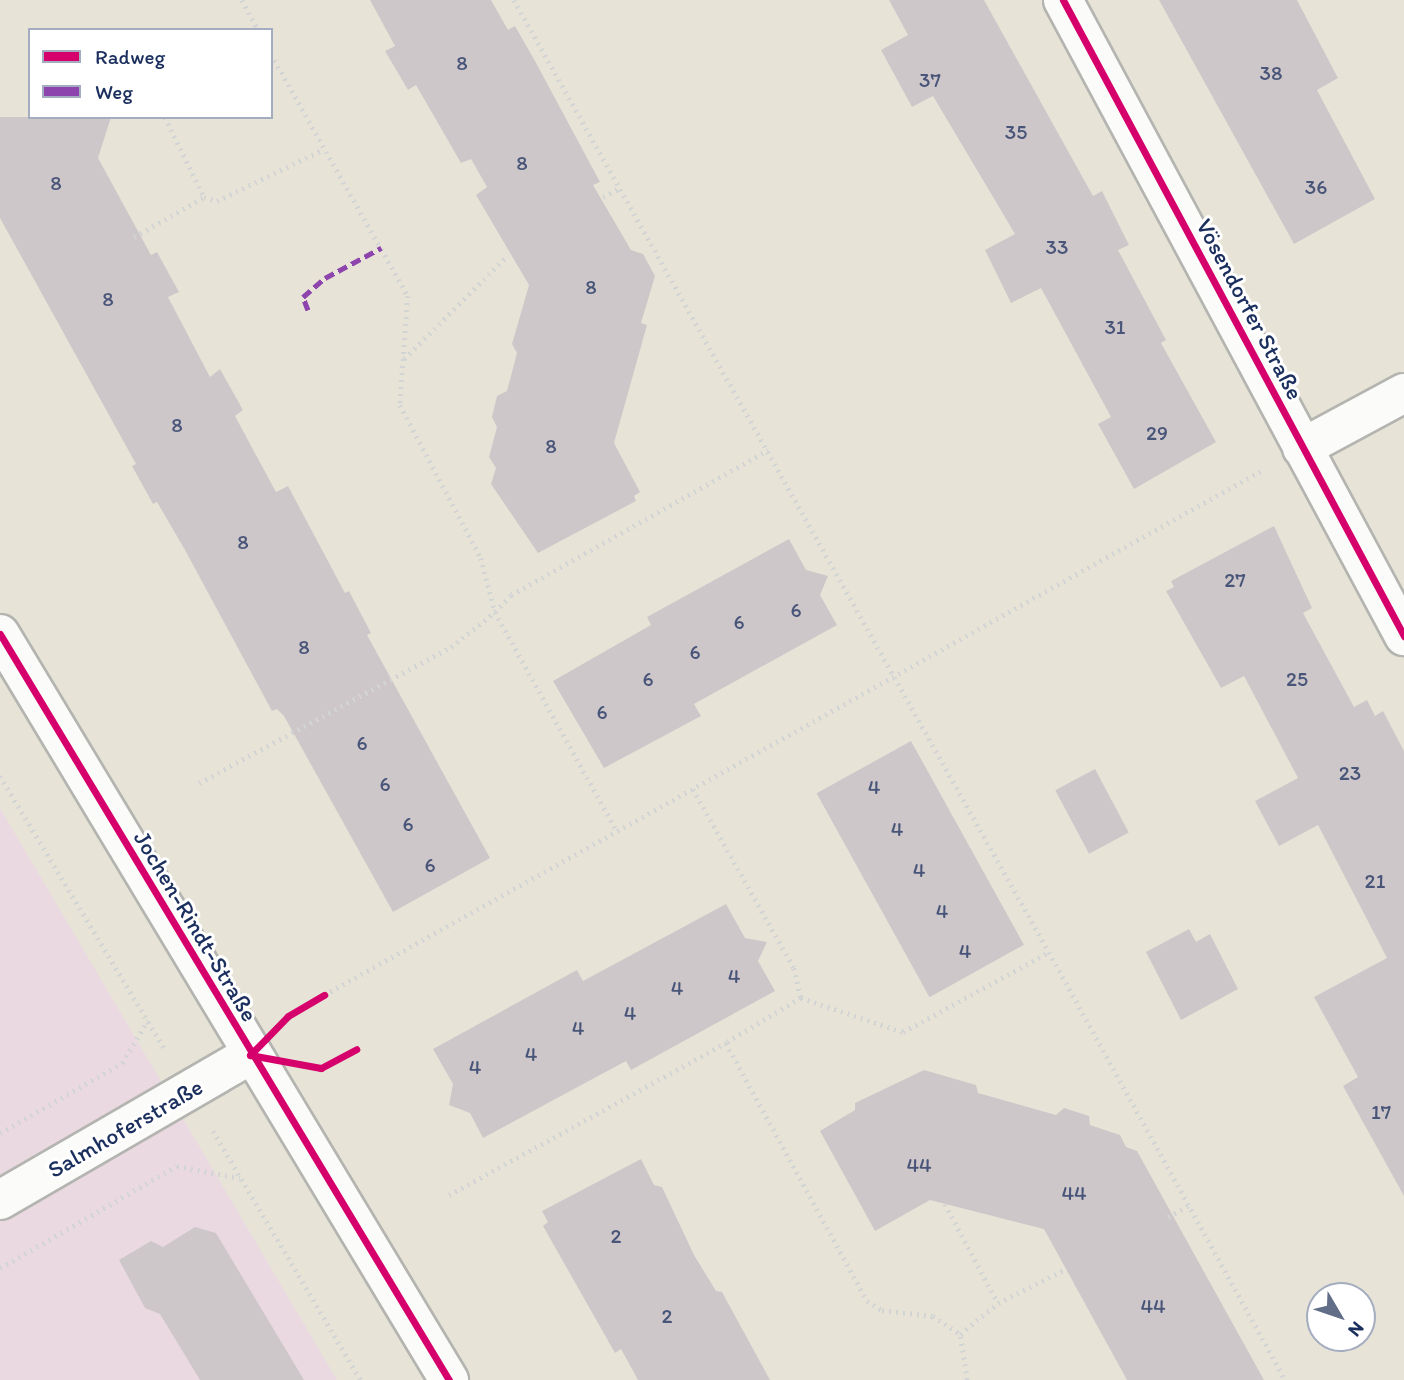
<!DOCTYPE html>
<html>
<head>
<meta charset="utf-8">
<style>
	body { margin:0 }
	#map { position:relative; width:1404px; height:1380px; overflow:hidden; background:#e7e4d7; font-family:Itim,sans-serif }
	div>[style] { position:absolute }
	.built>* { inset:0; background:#ead9e1 }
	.building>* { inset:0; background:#cec7ca; transform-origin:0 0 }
	.path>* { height:4.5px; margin-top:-2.25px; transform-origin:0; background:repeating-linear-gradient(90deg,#d3d4d4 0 2px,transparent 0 7px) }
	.roads { filter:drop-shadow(2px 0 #b4b4b0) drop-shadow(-2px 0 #b4b4b0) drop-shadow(0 2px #b4b4b0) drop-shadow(0 -2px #b4b4b0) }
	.street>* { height:38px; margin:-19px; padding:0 19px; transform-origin:19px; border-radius:19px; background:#fbfbf9 }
	.quiet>* { height:5px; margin-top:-2.5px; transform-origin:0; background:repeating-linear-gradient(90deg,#8e44ad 0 10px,transparent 0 15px) }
	.cycleway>* { height:7px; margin:-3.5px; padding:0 3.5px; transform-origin:3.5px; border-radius:3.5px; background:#d6006c }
	span { translate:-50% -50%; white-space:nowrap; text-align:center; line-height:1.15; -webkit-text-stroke:6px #fff; paint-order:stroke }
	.number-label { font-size:21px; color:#485579 }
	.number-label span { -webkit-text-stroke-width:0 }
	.street-label { font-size:24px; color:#1b2f5e }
	.legend { position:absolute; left:28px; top:28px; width:245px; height:91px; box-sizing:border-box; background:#fff; border:2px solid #a4acbf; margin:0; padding:9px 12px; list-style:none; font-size:21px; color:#1b2f5e }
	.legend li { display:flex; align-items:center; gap:14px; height:35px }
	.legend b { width:35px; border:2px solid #a4acbf }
	.north { position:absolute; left:1306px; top:1282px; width:70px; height:70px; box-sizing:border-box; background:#fff; border:2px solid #a4acbf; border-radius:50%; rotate:129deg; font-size:19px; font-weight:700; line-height:28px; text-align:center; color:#1b2f5e }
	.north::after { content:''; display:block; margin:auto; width:24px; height:32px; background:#626e88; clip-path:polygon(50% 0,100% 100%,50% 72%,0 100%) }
</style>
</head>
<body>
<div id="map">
	<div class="built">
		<div style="clip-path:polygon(0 808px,337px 1380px,0 1380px)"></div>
	</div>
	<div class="building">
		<div style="clip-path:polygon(370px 0,491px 0,508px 30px,515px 26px,535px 61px,600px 182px,593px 185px,631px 250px,643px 254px,655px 276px,641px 323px,647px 325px,614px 443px,640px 492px,634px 496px,636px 501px,538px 553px,491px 484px,496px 468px,489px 457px,497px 427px,492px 417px,497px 396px,507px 391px,517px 353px,512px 344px,529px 285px,476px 195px,487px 187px,471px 159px,461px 163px,416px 85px,408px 90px,385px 51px,395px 46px)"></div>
		<div style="clip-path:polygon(889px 0,984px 0,1093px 196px,1102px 191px,1129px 245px,1118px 250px,1166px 340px,1161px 343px,1216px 442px,1134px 489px,1098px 424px,1111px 417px,1041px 288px,1011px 303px,985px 250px,1015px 234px,933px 96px,912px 107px,881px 50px,908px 35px)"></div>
		<div style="clip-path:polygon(1159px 0,1297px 0,1338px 78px,1317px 90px,1375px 199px,1294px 244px)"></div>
		<div style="clip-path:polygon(0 117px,111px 117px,98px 158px,151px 255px,157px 252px,179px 292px,168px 297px,210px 377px,220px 369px,243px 410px,235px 416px,276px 492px,288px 486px,345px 593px,349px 591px,371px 633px,367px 635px,490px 858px,393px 912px,284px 716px,277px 709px,272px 711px,185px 550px,157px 502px,153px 504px,132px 466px,136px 464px,0 218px)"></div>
		<div style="clip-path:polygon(1274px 526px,1312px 608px,1303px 613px,1354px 707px,1367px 700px,1375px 716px,1383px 711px,1404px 751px,1404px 1196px,1343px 1086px,1358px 1077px,1314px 997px,1387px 958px,1318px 825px,1279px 846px,1255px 801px,1298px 778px,1244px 676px,1221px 688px,1166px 591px,1174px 587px,1171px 581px)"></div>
		<div style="clip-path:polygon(789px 539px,806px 570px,828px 576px,820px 595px,837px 625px,694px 704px,701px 716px,604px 768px,553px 681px,651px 625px,647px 617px)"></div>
		<div style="left:911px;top:741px;width:233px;height:108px;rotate:61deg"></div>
		<div style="left:1095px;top:769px;width:72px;height:45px;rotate:62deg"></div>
		<div style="clip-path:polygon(726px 904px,745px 938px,767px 942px,758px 961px,775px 991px,631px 1070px,626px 1061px,483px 1138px,470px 1113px,449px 1105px,453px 1084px,433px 1049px,577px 970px,583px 981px)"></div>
		<div style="clip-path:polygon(1189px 929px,1196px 942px,1210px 934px,1238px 989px,1181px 1020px,1146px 952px)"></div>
		<div style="clip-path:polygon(924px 1070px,976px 1085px,978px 1093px,1056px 1115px,1064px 1108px,1089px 1116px,1090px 1125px,1120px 1135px,1126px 1147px,1137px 1151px,1264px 1380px,1127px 1380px,1044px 1229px,930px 1200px,875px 1231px,820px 1131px,855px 1110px,855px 1103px)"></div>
		<div style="clip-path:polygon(641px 1159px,654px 1185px,662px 1187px,694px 1255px,716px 1291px,722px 1292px,770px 1380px,638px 1380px,621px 1349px,615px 1353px,543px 1226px,548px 1222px,542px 1211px)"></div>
		<div style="clip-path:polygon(195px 1227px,216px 1233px,304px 1380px,200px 1380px,160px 1314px,145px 1308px,119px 1260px,151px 1241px,163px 1247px)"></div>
	</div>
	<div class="path">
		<div style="left:242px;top:0;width:34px;rotate:62deg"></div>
		<div style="left:514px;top:0;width:1092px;rotate:60.67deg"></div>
		<div style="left:271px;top:54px;width:278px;rotate:60.5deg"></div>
		<div style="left:408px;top:296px;width:109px;rotate:94.2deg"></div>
		<div style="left:400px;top:405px;width:173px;rotate:62.1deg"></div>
		<div style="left:481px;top:558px;width:56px;rotate:75.5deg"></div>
		<div style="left:495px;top:612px;width:23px;rotate:-47deg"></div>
		<div style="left:511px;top:595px;width:295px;rotate:-29.4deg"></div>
		<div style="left:165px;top:117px;width:89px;rotate:64deg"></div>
		<div style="left:603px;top:197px;width:19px;rotate:-28deg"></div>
		<div style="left:134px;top:237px;width:81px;rotate:-29.7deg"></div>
		<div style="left:204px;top:197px;width:14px;rotate:17deg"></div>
		<div style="left:217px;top:201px;width:119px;rotate:-25.9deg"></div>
		<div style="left:404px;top:359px;width:147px;rotate:-45deg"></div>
		<div style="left:0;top:776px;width:318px;rotate:58.9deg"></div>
		<div style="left:199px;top:783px;width:286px;rotate:-28.4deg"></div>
		<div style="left:451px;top:647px;width:56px;rotate:-38.5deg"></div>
		<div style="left:495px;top:612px;width:251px;rotate:60.9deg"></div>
		<div style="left:693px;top:789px;width:206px;rotate:60.6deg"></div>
		<div style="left:794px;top:968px;width:31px;rotate:77deg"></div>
		<div style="left:801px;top:998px;width:87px;rotate:149deg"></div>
		<div style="left:324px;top:995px;width:1074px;rotate:-29.22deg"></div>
		<div style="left:801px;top:998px;width:108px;rotate:18.4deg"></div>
		<div style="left:903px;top:1032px;width:166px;rotate:-28.7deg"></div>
		<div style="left:1049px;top:952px;width:489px;rotate:61.1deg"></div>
		<div style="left:213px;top:1131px;width:290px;rotate:59.3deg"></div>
		<div style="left:0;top:1133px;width:141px;rotate:-29.8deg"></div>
		<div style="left:122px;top:1063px;width:50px;rotate:-58.8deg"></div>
		<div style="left:449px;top:1195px;width:316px;rotate:-28.8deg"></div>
		<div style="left:726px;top:1043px;width:294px;rotate:61.3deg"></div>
		<div style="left:867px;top:1301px;width:17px;rotate:31deg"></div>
		<div style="left:882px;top:1310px;width:51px;rotate:6.7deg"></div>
		<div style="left:933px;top:1316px;width:32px;rotate:34deg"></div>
		<div style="left:945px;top:1204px;width:112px;rotate:61.8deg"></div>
		<div style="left:998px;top:1303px;width:74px;rotate:-26.6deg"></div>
		<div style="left:1168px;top:1217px;width:24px;rotate:-30deg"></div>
		<div style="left:0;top:1268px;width:204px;rotate:-30deg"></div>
		<div style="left:177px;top:1166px;width:64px;rotate:10.8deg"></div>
		<div style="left:967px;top:1380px;width:47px;rotate:-98.7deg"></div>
		<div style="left:960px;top:1334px;width:49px;rotate:-39.2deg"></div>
	</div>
	<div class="roads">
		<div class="street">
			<div style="left:1063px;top:0;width:722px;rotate:61.8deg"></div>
			<div style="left:1302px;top:448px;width:116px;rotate:-28.3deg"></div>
			<div style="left:0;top:634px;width:871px;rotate:58.96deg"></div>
			<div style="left:0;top:1200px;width:289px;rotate:-30.1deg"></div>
		</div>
	</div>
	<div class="quiet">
		<div style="left:308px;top:310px;width:14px;rotate:-111deg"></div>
		<div style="left:303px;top:297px;width:29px;rotate:-41deg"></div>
		<div style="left:325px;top:278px;width:64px;rotate:-28.2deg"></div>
	</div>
	<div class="cycleway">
		<div style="left:1063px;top:0;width:722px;rotate:61.8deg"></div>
		<div style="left:0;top:634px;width:871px;rotate:58.96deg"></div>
		<div style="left:250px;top:1055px;width:72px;rotate:10.4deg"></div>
		<div style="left:321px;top:1068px;width:40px;rotate:-28deg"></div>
		<div style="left:250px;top:1055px;width:54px;rotate:-45.7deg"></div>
		<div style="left:288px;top:1016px;width:42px;rotate:-30.3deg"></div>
	</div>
	<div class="number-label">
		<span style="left:462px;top:63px">8</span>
		<span style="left:1271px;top:73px">38</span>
		<span style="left:930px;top:80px">37</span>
		<span style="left:1016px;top:132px">35</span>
		<span style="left:522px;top:163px">8</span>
		<span style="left:56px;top:183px">8</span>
		<span style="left:1316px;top:187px">36</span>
		<span style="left:1057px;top:247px">33</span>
		<span style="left:591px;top:287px">8</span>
		<span style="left:108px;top:299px">8</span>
		<span style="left:1115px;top:327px">31</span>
		<span style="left:177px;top:425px">8</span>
		<span style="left:1157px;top:433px">29</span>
		<span style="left:551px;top:446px">8</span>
		<span style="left:243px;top:542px">8</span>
		<span style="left:1235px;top:580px">27</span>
		<span style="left:796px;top:610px">6</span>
		<span style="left:739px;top:622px">6</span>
		<span style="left:304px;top:647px">8</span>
		<span style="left:695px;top:652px">6</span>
		<span style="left:648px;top:679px">6</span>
		<span style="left:1297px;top:679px">25</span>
		<span style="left:602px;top:712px">6</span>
		<span style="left:362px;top:743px">6</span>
		<span style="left:1350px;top:773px">23</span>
		<span style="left:385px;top:784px">6</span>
		<span style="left:874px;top:787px">4</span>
		<span style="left:408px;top:824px">6</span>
		<span style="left:897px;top:829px">4</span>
		<span style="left:430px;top:865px">6</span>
		<span style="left:919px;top:870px">4</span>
		<span style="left:1375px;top:881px">21</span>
		<span style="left:942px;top:911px">4</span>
		<span style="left:965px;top:951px">4</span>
		<span style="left:734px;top:976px">4</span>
		<span style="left:677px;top:988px">4</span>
		<span style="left:630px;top:1013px">4</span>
		<span style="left:578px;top:1028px">4</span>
		<span style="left:531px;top:1054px">4</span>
		<span style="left:475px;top:1067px">4</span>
		<span style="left:1381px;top:1112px">17</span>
		<span style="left:919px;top:1165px">44</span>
		<span style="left:1074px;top:1193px">44</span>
		<span style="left:616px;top:1236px">2</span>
		<span style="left:1153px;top:1306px">44</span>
		<span style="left:667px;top:1316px">2</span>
	</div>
	<div class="street-label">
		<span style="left:1250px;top:309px;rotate:62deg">Vösendorfer Straße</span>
		<span style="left:196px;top:926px;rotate:59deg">Jochen-Rindt-Straße</span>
		<span style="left:125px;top:1128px;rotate:-30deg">Salmhoferstraße</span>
	</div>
	<ul class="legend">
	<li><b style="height:9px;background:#d6006c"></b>Radweg</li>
	<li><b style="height:9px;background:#8e44ad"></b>Weg</li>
	</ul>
	<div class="north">N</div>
</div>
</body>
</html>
